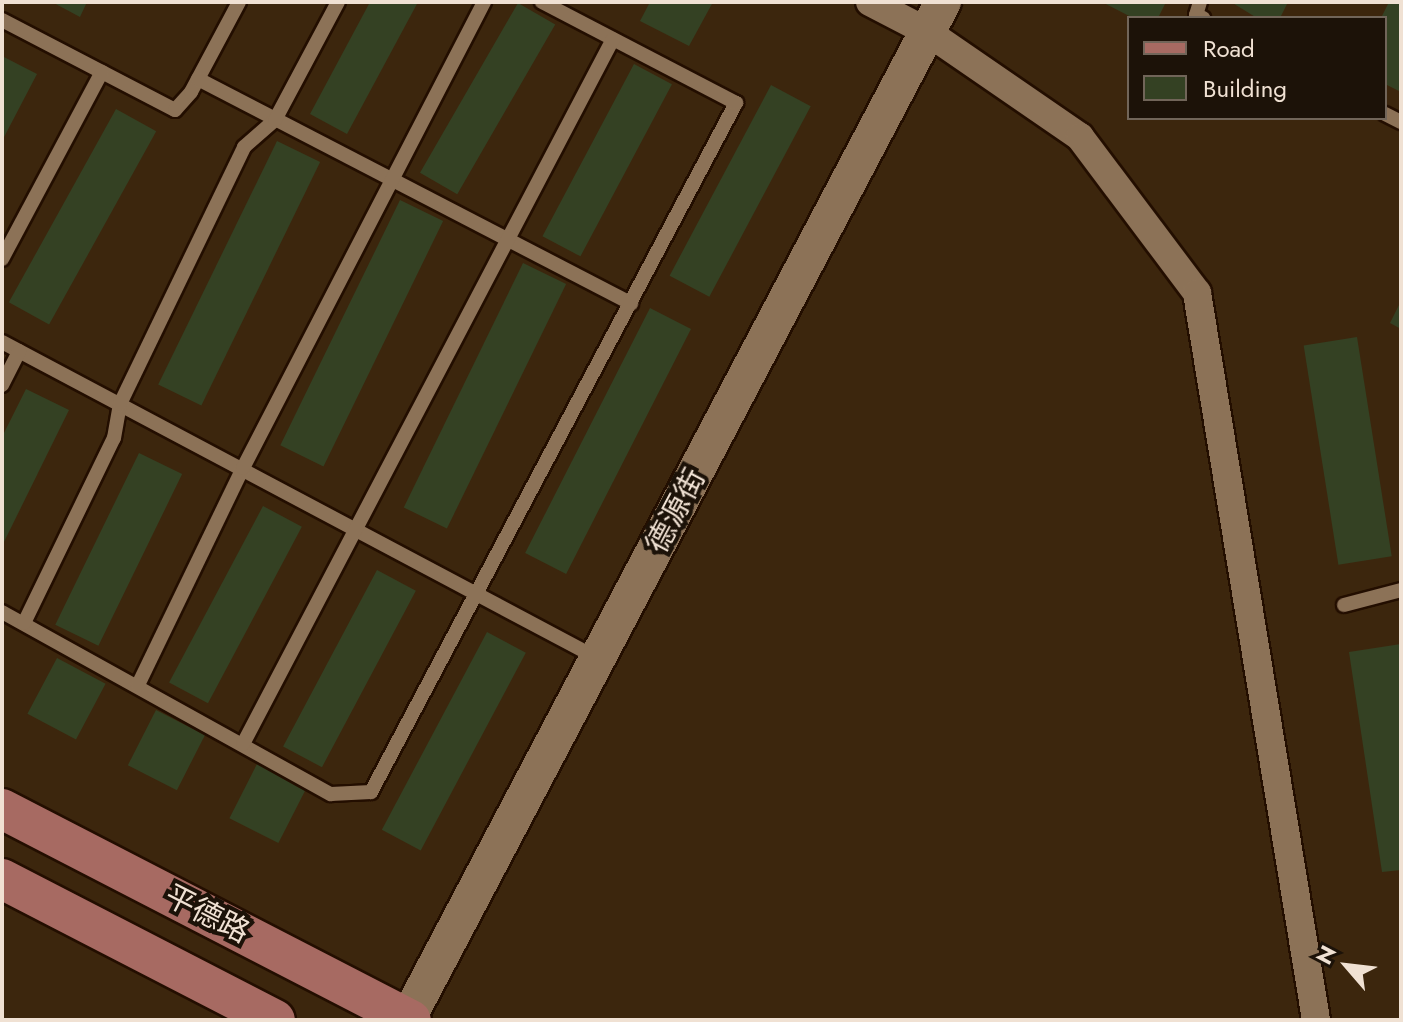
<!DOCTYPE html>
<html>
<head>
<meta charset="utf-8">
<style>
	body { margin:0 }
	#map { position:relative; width:1403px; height:1022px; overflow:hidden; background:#3c260d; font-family:Jost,"Noto Sans SC",sans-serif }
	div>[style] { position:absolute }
	.building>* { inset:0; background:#344123; transform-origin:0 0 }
	.roads { filter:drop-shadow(2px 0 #230e00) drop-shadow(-2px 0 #230e00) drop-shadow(0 2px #230e00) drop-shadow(0 -2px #230e00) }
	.service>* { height:14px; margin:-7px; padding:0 7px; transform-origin:7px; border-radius:7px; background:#8c7257 }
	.minor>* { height:28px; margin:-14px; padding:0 14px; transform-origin:14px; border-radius:14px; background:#8c7257 }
	.tertiary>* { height:36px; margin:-18px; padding:0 18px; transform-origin:18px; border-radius:18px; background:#8c7257 }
	.secondary>* { height:40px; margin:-20px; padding:0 20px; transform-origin:20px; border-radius:20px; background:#a76a62 }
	span { translate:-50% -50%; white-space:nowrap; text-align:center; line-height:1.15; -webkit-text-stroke:8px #1c1208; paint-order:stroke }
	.street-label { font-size:30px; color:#f0e1d3 }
	.frame { position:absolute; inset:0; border:4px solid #f0e1d3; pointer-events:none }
	.legend { position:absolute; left:1127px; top:16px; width:260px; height:104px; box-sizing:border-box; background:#1c1208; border:2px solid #716559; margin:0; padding:10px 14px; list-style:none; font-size:24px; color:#f0e1d3 }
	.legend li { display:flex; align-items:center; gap:16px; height:40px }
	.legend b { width:40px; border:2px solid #716559 }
	.north { position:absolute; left:1307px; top:926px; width:80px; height:80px; -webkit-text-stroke:6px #1c1208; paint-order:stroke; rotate:298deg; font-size:22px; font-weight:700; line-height:32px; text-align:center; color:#f0e1d3 }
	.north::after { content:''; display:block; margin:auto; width:28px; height:36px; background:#f0e1d3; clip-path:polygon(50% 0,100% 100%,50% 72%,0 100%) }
</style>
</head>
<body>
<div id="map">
	<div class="building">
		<div style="clip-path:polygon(52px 2px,87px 2px,80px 17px)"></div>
		<div style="clip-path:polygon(370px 2px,418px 2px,347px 134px,310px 114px)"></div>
		<div style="clip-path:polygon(650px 2px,713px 2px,689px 46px,640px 21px)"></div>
		<div style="clip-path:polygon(1102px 2px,1166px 2px,1158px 18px,1133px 18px)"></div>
		<div style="clip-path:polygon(1231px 2px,1288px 2px,1280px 18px,1257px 18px)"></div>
		<div style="clip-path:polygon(1389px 2px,1401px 2px,1399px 91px,1385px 84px,1385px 18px,1381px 18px)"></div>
		<div style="left:518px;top:3px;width:43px;height:196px;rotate:30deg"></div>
		<div style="clip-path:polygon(2px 56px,37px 74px,2px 141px)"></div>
		<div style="left:634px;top:64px;width:43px;height:195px;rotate:28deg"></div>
		<div style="left:771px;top:85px;width:45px;height:216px;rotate:28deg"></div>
		<div style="left:116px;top:109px;width:46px;height:221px;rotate:29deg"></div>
		<div style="left:277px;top:141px;width:48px;height:271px;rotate:26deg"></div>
		<div style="left:400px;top:200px;width:48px;height:273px;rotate:26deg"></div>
		<div style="left:523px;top:263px;width:48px;height:272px;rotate:26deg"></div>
		<div style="clip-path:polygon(1401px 301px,1401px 329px,1390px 323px)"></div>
		<div style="left:650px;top:308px;width:46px;height:275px;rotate:27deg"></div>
		<div style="left:1357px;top:337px;width:222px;height:54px;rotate:81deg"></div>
		<div style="clip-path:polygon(26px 389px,69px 410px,2px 546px,2px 437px)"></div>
		<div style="left:139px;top:453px;width:48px;height:191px;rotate:26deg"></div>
		<div style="left:263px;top:506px;width:44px;height:200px;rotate:28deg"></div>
		<div style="left:377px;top:570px;width:44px;height:200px;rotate:28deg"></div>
		<div style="left:487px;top:632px;width:44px;height:224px;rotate:28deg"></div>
		<div style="clip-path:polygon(1401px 644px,1401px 870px,1382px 872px,1349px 652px)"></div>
		<div style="left:57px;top:658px;width:55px;height:63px;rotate:28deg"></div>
		<div style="left:156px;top:710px;width:55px;height:62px;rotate:27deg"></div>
		<div style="left:258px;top:762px;width:55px;height:63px;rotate:27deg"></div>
	</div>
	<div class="roads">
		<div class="service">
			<div style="left:1200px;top:2px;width:14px;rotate:107deg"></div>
			<div style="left:1196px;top:15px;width:8px;rotate:23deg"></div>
			<div style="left:2px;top:20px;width:195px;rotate:27.5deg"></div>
			<div style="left:175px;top:110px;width:24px;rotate:-48deg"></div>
			<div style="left:191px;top:92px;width:102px;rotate:-61.9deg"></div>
			<div style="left:198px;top:79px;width:488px;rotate:27.4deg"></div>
			<div style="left:1385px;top:114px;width:18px;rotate:27deg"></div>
			<div style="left:2px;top:259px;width:212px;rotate:-61.9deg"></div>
			<div style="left:2px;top:342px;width:674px;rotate:27.97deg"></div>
			<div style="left:2px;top:385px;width:38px;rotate:-63deg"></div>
			<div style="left:1344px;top:605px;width:59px;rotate:-14.7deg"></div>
			<div style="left:2px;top:612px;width:376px;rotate:29deg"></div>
			<div style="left:331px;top:794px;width:40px;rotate:-2.9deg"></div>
			<div style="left:371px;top:792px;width:780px;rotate:-62.09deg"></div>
			<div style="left:736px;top:103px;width:219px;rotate:-152.5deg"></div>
			<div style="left:24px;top:623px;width:206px;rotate:-64.1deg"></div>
			<div style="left:114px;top:438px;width:35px;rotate:-80deg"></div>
			<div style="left:120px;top:404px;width:285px;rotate:-64.2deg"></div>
			<div style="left:244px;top:147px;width:41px;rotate:-41.1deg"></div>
			<div style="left:275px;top:120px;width:134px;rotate:-61.9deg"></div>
			<div style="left:138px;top:685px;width:241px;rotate:-64.2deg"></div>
			<div style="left:243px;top:468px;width:525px;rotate:-62.65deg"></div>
			<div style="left:243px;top:744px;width:796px;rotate:-62.31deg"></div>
		</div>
		<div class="minor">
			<div style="left:870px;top:2px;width:63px;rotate:27.4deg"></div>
			<div style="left:926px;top:31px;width:187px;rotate:34.5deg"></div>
			<div style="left:1080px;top:137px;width:195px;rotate:53.1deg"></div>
			<div style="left:1197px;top:293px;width:737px;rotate:80.7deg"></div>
		</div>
		<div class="tertiary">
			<div style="left:407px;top:1020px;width:1150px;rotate:-62.23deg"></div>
		</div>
		<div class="secondary">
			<div style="left:2px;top:809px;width:460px;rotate:27.3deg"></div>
			<div style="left:2px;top:879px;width:307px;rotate:27.3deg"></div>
		</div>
	</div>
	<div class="street-label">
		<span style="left:676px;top:511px;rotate:-62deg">德源街</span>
		<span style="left:207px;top:914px;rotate:27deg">平德路</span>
	</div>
	<div class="frame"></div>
	<ul class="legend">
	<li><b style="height:10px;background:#a76a62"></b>Road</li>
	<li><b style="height:22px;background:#344123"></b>Building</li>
	</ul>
	<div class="north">N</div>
</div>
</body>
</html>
